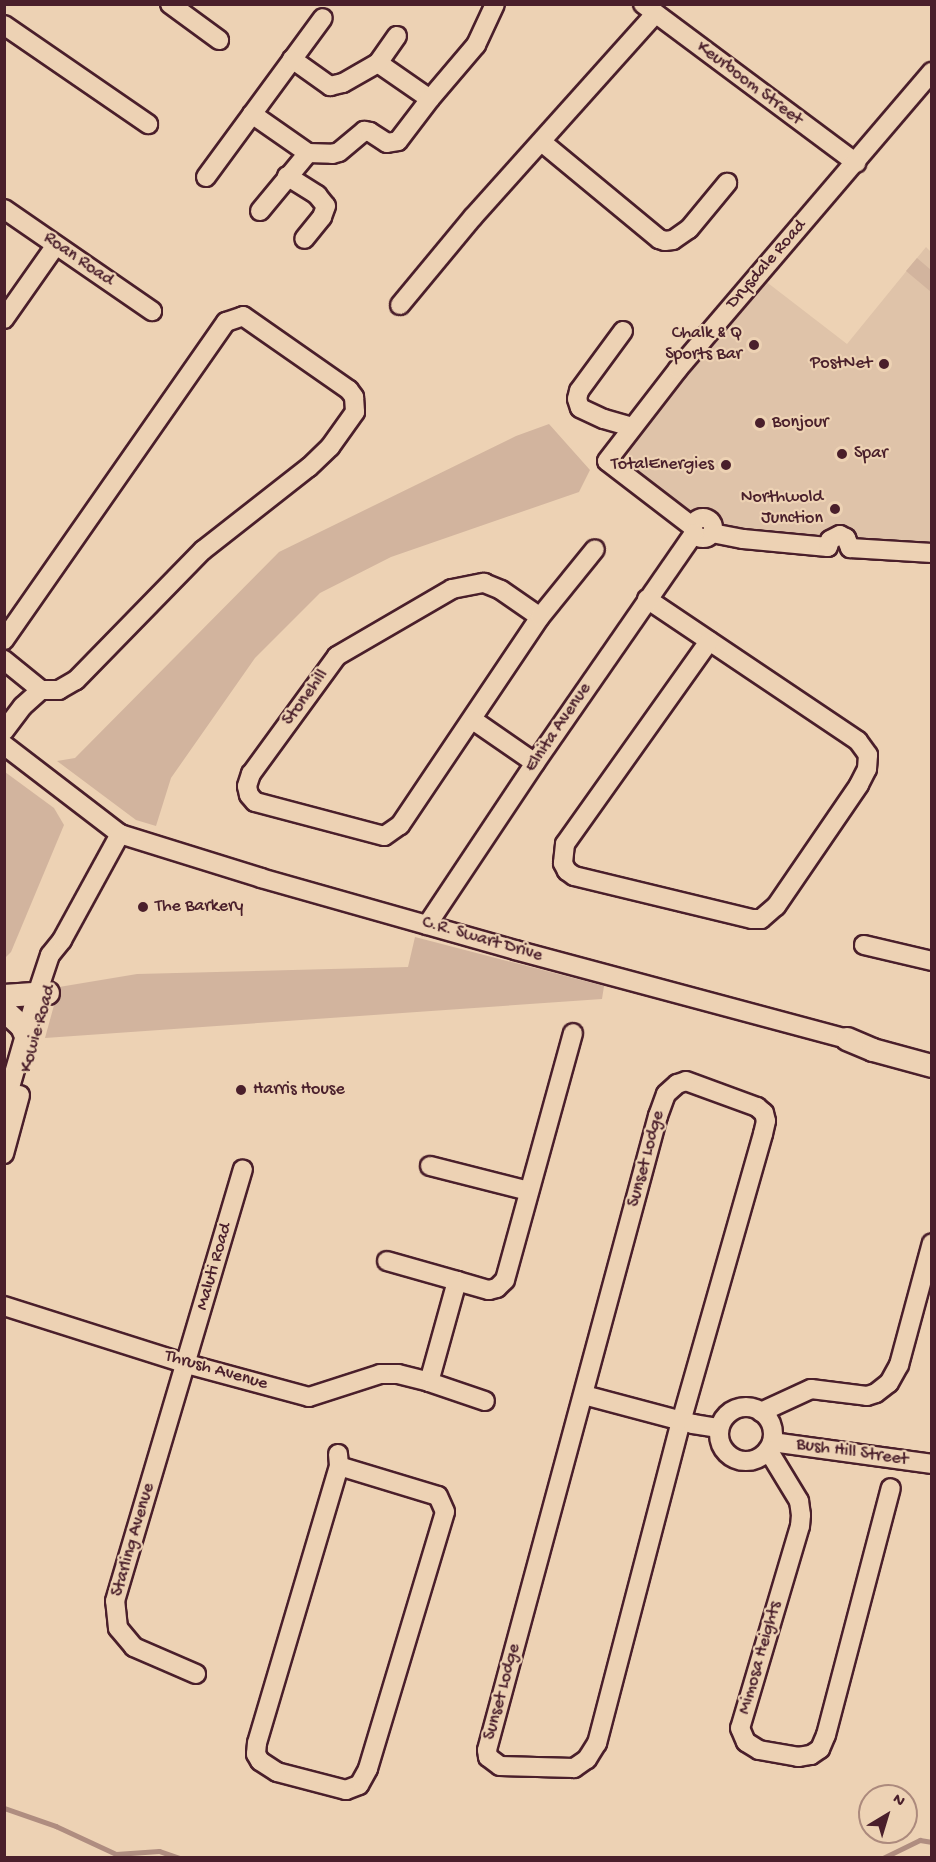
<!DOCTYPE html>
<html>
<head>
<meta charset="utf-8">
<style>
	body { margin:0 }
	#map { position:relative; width:936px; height:1862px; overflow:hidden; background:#edd2b4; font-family:"Gochi Hand",sans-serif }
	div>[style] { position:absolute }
	.built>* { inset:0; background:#dfc3a9 }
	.green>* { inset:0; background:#d2b49e }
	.stream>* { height:4.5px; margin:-2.25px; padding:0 2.25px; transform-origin:2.25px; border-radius:2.25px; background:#af8d80 }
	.roads { filter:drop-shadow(2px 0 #4a1f2b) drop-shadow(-2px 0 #4a1f2b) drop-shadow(0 2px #4a1f2b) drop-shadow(0 -2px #4a1f2b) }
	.minor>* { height:18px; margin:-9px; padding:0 9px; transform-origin:9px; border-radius:9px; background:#edd2b4 }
	.minor>.ring { margin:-9px; padding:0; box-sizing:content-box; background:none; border:18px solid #edd2b4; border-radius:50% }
	.tertiary>* { height:22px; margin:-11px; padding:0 11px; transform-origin:11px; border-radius:11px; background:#edd2b4 }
	.dots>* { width:16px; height:16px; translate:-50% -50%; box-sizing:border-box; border:3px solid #edd2b4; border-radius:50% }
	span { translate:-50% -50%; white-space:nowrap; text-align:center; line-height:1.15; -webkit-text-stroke:4.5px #edd2b4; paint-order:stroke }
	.street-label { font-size:18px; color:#4a1f2b }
	.poi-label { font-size:18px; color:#4a1f2b }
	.right { translate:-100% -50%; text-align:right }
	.left { translate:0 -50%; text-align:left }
	.frame { position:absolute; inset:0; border:6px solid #4a1f2b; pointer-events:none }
	.north { position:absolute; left:858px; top:1784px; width:60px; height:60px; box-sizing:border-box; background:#edd2b4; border:2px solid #ac8a7d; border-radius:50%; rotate:38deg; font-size:16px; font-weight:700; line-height:24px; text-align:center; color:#4a1f2b }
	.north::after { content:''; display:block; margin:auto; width:21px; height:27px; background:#4a1f2b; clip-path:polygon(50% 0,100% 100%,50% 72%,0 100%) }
</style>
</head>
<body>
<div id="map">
	<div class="built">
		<div style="clip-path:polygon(926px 247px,931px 252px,931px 551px,689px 533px,629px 489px,629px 447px,764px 280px,847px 344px)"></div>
	</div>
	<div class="green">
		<div style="clip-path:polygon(917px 258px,931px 270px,931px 292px,906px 271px)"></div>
		<div style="clip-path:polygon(549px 424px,590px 470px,579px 492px,391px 557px,320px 593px,255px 658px,171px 778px,156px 826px,136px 820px,57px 761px,75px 758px,279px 552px,516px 436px)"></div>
		<div style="clip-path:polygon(5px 772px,54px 808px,64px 825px,11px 952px,5px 958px)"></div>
		<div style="clip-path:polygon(415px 937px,604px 986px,602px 999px,45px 1038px,59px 987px,137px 974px,408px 967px)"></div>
	</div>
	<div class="stream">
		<div style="left:4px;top:1808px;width:55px;rotate:19.1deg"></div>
		<div style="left:56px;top:1826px;width:66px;rotate:25deg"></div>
		<div style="left:116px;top:1854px;width:43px;rotate:-4deg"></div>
		<div style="left:159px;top:1851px;width:21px;rotate:19deg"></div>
		<div style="left:883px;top:1858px;width:41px;rotate:-25.9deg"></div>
		<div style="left:920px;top:1840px;width:12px;rotate:9deg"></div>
	</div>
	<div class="roads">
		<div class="minor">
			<div style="left:170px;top:4px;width:61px;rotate:36.3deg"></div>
			<div style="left:643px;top:4px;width:266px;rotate:36.7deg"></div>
			<div style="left:4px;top:25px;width:175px;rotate:34.5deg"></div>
			<div style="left:292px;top:59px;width:47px;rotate:35.4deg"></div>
			<div style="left:330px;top:86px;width:13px;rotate:-13deg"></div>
			<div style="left:343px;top:83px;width:40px;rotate:-29.7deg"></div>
			<div style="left:378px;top:63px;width:63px;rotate:34.7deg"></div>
			<div style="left:430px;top:99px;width:71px;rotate:-49.6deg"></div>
			<div style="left:476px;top:45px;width:45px;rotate:-65.1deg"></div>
			<div style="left:378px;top:63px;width:33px;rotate:-55deg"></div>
			<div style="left:252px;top:114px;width:68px;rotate:34.9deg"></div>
			<div style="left:308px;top:153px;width:24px;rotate:2deg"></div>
			<div style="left:332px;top:154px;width:7px;rotate:-16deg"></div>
			<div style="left:339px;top:152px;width:33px;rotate:-40deg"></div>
			<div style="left:364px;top:131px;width:6px;rotate:9deg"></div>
			<div style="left:370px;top:132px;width:20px;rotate:33deg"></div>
			<div style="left:387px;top:143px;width:11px;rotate:-10deg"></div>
			<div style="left:398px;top:141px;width:53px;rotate:-52.7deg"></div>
			<div style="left:543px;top:143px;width:151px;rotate:39.6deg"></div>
			<div style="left:659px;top:239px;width:6px;rotate:18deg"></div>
			<div style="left:665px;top:241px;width:8px;rotate:-7deg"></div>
			<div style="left:673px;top:240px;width:19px;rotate:-35deg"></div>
			<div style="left:689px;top:229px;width:60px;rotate:-50.4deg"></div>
			<div style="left:287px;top:176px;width:36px;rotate:32deg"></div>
			<div style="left:317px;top:195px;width:14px;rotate:51deg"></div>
			<div style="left:326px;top:206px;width:12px;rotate:110deg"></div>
			<div style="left:322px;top:217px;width:28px;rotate:129deg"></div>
			<div style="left:206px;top:177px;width:197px;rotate:-53.7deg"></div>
			<div style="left:4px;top:209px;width:180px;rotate:34.6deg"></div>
			<div style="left:260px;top:211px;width:75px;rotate:-50.4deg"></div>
			<div style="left:400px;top:305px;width:114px;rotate:-50.3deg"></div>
			<div style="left:473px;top:217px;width:273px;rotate:-48.1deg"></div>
			<div style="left:4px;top:319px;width:90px;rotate:-54.9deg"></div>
			<div style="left:623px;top:331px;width:74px;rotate:126.3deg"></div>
			<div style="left:579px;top:391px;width:8px;rotate:104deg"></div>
			<div style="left:577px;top:399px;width:9px;rotate:72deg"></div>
			<div style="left:580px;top:408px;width:26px;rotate:25deg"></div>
			<div style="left:604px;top:419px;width:29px;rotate:16deg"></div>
			<div class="ring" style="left:693px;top:518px;width:2px;height:2px"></div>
			<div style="left:693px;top:527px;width:108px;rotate:-142.5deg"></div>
			<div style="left:607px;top:461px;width:116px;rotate:-52.3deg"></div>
			<div style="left:678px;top:369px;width:391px;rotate:-49.5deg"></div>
			<div style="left:712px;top:533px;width:32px;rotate:11deg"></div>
			<div style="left:743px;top:539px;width:85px;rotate:5.4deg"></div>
			<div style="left:828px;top:547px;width:7px;rotate:-74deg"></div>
			<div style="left:830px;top:540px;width:11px;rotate:-27deg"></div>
			<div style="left:840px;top:535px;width:7px;rotate:27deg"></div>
			<div style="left:846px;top:538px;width:11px;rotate:68deg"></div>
			<div style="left:850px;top:548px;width:82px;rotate:3.5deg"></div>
			<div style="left:484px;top:583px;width:18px;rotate:22deg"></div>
			<div style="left:501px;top:590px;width:47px;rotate:34.7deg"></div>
			<div style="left:540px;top:617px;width:251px;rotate:123.9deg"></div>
			<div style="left:400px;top:825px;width:19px;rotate:145deg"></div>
			<div style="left:384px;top:836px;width:133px;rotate:-165.2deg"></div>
			<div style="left:255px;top:802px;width:9px;rotate:-131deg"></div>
			<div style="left:249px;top:795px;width:9px;rotate:-103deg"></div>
			<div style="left:247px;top:786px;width:13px;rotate:-72deg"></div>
			<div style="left:251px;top:774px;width:146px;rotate:-53.9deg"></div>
			<div style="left:337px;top:656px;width:133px;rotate:-30.2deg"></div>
			<div style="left:452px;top:589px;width:33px;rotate:-11deg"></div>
			<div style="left:647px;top:599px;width:254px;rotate:33.9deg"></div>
			<div style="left:858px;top:741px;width:17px;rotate:54deg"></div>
			<div style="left:868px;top:755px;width:14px;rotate:94deg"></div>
			<div style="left:867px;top:769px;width:18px;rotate:117deg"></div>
			<div style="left:859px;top:785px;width:147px;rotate:124.4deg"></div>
			<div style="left:776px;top:906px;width:20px;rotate:139deg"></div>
			<div style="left:761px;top:919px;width:9px;rotate:180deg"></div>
			<div style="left:752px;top:919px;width:183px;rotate:-166.4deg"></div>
			<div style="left:574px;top:876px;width:9px;rotate:-144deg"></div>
			<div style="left:567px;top:871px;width:9px;rotate:-117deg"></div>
			<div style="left:563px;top:863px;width:19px;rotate:-84deg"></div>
			<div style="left:565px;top:844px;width:249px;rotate:-54.6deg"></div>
			<div style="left:540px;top:617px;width:87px;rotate:-51deg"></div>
			<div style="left:4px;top:640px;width:388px;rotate:-55.1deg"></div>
			<div style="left:226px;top:322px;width:18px;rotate:-19deg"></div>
			<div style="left:243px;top:316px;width:129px;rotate:34.9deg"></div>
			<div style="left:349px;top:390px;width:9px;rotate:54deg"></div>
			<div style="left:354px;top:397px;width:15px;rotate:86deg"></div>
			<div style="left:355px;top:412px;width:43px;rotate:125.5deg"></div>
			<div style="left:330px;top:447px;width:29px;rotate:136deg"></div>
			<div style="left:309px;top:467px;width:135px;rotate:141.9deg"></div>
			<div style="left:203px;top:550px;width:182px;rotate:134.3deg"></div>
			<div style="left:76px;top:680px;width:20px;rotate:150deg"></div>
			<div style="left:59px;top:690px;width:18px;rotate:180deg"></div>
			<div style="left:41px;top:690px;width:48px;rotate:-141deg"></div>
			<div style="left:473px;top:720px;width:75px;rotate:34.7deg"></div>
			<div style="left:4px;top:731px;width:31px;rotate:-53deg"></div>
			<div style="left:23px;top:706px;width:24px;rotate:-42deg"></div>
			<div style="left:4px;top:745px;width:146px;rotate:37.5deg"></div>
			<div style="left:120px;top:834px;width:148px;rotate:17.3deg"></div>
			<div style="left:261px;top:878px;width:264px;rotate:15.8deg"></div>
			<div style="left:515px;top:950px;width:344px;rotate:15deg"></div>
			<div style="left:427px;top:925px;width:195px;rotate:-56.3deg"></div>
			<div style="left:535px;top:763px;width:280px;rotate:-55.3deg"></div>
			<div style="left:864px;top:945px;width:70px;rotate:13.2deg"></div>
			<div style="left:686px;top:1081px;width:76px;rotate:20.1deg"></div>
			<div style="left:757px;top:1107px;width:9px;rotate:41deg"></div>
			<div style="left:764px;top:1113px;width:8px;rotate:76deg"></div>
			<div style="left:766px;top:1121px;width:13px;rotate:103deg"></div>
			<div style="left:763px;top:1134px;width:298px;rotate:105.9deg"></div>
			<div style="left:681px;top:1421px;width:333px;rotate:104.6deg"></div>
			<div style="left:597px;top:1743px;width:19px;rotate:122deg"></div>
			<div style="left:587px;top:1759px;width:16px;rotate:145deg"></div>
			<div style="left:574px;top:1768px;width:74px;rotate:-178.5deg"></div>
			<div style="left:500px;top:1766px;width:15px;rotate:-143deg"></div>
			<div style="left:488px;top:1757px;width:7px;rotate:-98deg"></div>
			<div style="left:487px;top:1750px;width:657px;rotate:-74.91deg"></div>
			<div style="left:658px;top:1116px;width:23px;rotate:-70deg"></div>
			<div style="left:666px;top:1094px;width:15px;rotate:-42deg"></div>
			<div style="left:677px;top:1084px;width:9px;rotate:-18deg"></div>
			<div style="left:4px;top:1108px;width:119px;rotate:-73.9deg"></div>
			<div style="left:37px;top:994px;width:41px;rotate:-71.6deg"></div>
			<div style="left:50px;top:955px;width:19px;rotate:-51deg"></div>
			<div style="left:62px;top:940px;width:121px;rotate:-61.3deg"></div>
			<div style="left:4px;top:1154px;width:61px;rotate:-74.8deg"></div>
			<div style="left:430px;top:1166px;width:102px;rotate:14.2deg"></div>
			<div style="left:387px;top:1261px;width:73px;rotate:15.9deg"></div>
			<div style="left:4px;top:1306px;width:192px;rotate:17.6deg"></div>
			<div style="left:187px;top:1364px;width:126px;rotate:15.1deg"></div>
			<div style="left:309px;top:1397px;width:75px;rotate:-17.9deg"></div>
			<div style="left:380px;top:1374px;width:18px"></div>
			<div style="left:398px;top:1374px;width:32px;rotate:14deg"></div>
			<div style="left:429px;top:1382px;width:105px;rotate:-74.5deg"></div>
			<div style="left:457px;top:1281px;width:33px;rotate:16deg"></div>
			<div style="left:489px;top:1290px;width:8px;rotate:-14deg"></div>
			<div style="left:497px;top:1288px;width:11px;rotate:-45deg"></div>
			<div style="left:505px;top:1280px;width:256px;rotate:-74.6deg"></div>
			<div style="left:429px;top:1382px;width:59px;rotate:18.7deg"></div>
			<div style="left:584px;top:1395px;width:113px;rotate:14.9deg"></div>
			<div style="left:693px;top:1424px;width:26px;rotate:9deg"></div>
			<div class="ring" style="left:719px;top:1407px;width:36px;height:36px"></div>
			<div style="left:761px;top:1412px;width:55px;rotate:-24.7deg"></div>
			<div style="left:811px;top:1389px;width:56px;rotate:7.1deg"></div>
			<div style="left:867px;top:1396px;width:9px;rotate:-18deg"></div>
			<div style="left:876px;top:1393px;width:16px;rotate:-38deg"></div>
			<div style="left:889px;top:1383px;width:21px;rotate:-61deg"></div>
			<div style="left:899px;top:1365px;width:126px;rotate:-74.9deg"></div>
			<div style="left:772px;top:1442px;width:162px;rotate:7.8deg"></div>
			<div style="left:768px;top:1450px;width:60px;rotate:58.7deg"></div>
			<div style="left:799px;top:1501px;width:14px;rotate:82deg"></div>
			<div style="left:801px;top:1515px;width:11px;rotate:95deg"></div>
			<div style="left:800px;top:1526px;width:211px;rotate:106.5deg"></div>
			<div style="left:740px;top:1728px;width:15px;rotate:67deg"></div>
			<div style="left:746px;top:1742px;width:15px;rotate:32deg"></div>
			<div style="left:759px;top:1750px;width:40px;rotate:10deg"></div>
			<div style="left:798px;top:1757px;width:13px;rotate:-9deg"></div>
			<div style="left:811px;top:1755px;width:11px;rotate:-34deg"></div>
			<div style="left:820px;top:1749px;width:15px;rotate:-67deg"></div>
			<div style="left:826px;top:1735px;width:255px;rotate:-75.3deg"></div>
			<div style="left:338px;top:1454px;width:12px;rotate:85deg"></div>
			<div style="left:339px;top:1466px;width:103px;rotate:16.9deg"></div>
			<div style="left:438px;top:1496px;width:17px;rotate:66deg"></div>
			<div style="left:445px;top:1512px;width:268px;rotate:106.7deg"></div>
			<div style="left:368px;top:1769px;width:18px;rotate:119deg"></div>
			<div style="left:359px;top:1785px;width:14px;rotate:159deg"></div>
			<div style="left:346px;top:1790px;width:71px;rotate:-165.4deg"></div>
			<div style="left:277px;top:1772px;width:20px;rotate:-147deg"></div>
			<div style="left:260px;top:1761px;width:8px;rotate:-120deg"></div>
			<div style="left:256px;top:1754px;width:11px;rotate:-85deg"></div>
			<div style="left:257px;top:1743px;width:289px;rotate:-73.5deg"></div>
			<div style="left:196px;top:1674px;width:68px;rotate:-156.5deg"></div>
			<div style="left:134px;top:1647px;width:25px;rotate:-130deg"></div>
			<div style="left:118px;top:1628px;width:27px;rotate:-96deg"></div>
			<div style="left:115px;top:1601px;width:450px;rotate:-73.5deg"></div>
		</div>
		<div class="tertiary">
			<div style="left:4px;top:996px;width:44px;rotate:-3.9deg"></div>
			<div style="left:4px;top:1010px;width:25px;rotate:43deg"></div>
			<div style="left:22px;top:1027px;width:10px;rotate:66deg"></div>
			<div style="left:847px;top:1039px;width:28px;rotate:23deg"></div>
			<div style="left:873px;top:1050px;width:61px;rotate:15.2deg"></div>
		</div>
	</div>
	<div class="dots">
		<div style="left:754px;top:345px;background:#4a1f2b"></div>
		<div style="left:884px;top:364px;background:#4a1f2b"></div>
		<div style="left:760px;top:423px;background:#4a1f2b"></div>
		<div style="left:842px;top:454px;background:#4a1f2b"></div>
		<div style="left:726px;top:465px;background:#4a1f2b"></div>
		<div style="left:835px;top:509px;background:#4a1f2b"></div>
		<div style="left:143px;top:907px;background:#4a1f2b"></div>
		<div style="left:241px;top:1090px;background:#4a1f2b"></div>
	</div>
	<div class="street-label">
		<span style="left:749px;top:84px;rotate:37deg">Keurboom Street</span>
		<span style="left:78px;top:260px;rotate:35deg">Roan Road</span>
		<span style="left:767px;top:265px;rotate:-49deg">Drysdale Road</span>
		<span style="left:306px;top:698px;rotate:-54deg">Stonehill</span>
		<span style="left:559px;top:728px;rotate:-56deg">Elnita Avenue</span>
		<span style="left:482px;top:940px;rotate:16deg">C.R. Swart Drive</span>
		<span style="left:39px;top:1029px;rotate:-74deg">Kowie Road</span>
		<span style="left:647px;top:1159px;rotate:-75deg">Sunset Lodge</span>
		<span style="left:215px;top:1267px;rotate:-74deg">Maluti Road</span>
		<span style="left:216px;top:1371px;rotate:16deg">Thrush Avenue</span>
		<span style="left:852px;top:1453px;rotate:8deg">Bush Hill Street</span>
		<span style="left:134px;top:1540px;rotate:-74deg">Starling Avenue</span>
		<span style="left:761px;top:1658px;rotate:-74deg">Mimosa Heights</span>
		<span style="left:503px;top:1692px;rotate:-75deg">Sunset Lodge</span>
	</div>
	<div class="poi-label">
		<span class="right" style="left:742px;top:345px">Chalk &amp; Q<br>Sports Bar</span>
		<span class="right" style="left:872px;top:364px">PostNet</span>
		<span class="left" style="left:772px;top:423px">Bonjour</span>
		<span class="left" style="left:854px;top:454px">Spar</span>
		<span class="right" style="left:714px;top:465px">TotalEnergies</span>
		<span class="right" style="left:823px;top:509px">Northwold<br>Junction</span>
		<span class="left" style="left:155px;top:907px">The Barkery</span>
		<span class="left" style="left:253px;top:1090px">Harris House</span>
	</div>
	<div class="frame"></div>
	<div class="north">N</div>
</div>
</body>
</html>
